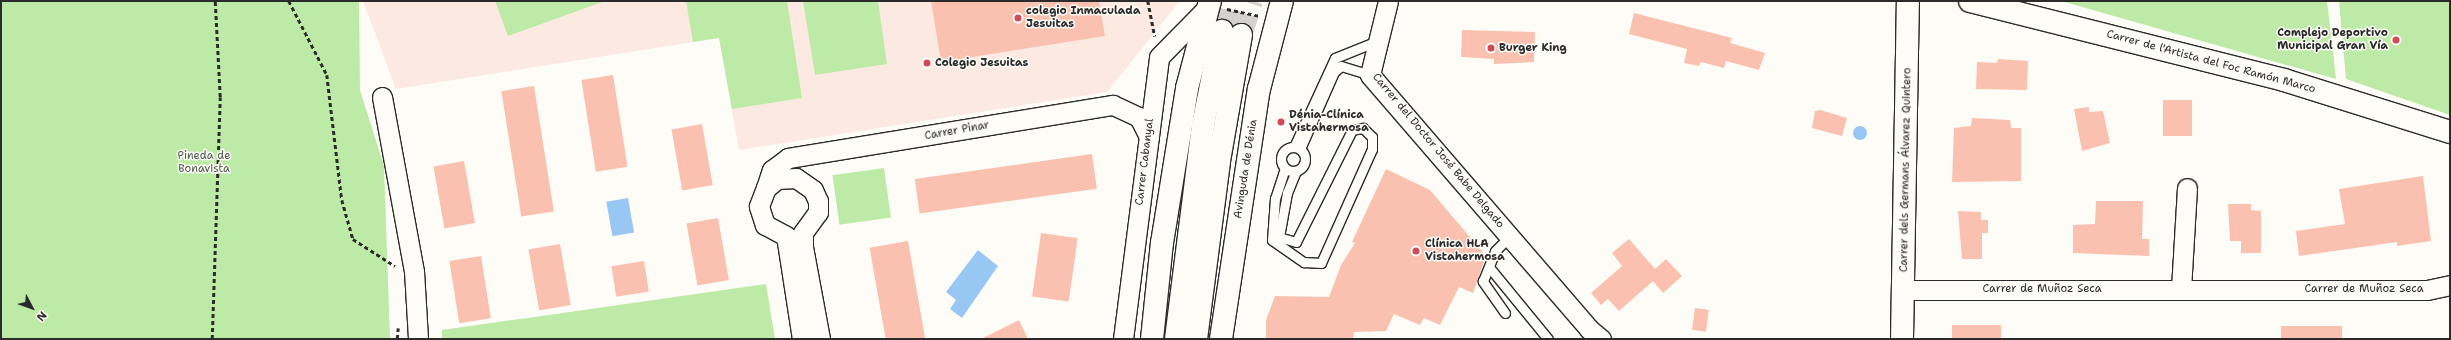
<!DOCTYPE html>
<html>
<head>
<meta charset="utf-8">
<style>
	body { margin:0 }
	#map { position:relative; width:2451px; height:340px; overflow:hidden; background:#fdfcf7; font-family:"Shantell Sans",sans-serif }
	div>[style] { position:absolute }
	.built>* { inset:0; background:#fceae2 }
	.green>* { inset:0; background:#bdeaa7; transform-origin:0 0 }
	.water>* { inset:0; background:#99c7f4; transform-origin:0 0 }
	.round { border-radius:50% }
	.building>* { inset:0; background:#fac1b0; transform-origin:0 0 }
	.primary-tunnel>* { height:22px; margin-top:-11px; transform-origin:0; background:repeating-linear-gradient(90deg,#d3d2ce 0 22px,transparent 0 33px) }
	.path>* { height:2.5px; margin-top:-1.25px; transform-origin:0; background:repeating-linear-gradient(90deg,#2b2b2b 0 4px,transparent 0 7px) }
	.roads { filter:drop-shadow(1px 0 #2b2b2b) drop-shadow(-1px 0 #2b2b2b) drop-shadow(0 1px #2b2b2b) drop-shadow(0 -1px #2b2b2b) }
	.lane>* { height:9px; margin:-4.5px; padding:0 4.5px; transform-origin:4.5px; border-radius:4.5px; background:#fdfcf7 }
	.lane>.ring { margin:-4.5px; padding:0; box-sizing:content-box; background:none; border:9px solid #fdfcf7; border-radius:50% }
	.street>* { height:19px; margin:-9.5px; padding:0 9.5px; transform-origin:9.5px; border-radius:9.5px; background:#fdfcf7 }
	.secondary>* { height:22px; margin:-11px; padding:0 11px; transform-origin:11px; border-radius:11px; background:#fdfcf7 }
	.primary>* { height:22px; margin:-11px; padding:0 11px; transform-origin:11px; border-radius:11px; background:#fdfcf7 }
	.dots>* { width:11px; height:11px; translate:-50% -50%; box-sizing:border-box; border:2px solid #fdfcf7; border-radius:50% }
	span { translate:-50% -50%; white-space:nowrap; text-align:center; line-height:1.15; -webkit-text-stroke:3px #fdfcf7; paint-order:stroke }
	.poi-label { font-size:11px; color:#2b2b2b; font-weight:700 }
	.left { translate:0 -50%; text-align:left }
	.right { translate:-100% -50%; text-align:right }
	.street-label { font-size:11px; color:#2b2b2b }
	.park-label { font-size:11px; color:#505b4a }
	.frame { position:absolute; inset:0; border:2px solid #2b2b2b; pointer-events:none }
	.north { position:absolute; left:12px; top:288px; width:40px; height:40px; -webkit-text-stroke:3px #fdfcf7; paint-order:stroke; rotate:131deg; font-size:11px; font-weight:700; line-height:16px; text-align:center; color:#2b2b2b }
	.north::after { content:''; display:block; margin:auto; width:14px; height:18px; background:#2b2b2b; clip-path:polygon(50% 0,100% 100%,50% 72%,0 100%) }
</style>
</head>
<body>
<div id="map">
	<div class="built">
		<div style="clip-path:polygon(363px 1px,1180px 1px,1107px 92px,739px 150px,719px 38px,396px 89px)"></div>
	</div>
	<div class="green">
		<div style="clip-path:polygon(1px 1px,359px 1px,360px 90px,384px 166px,390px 339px,1px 339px)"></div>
		<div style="clip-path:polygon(495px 1px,605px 1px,508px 36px)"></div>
		<div style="clip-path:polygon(686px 1px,787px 1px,802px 98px,732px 109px,719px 38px,693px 42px)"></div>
		<div style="clip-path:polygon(803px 1px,878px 1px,887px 64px,815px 75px)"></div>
		<div style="clip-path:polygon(2061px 1px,2327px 1px,2336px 79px)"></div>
		<div style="clip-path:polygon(2339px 1px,2450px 1px,2450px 115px,2346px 79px)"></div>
		<div style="left:884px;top:168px;width:50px;height:52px;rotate:82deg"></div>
		<div style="clip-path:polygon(766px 284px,775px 339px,442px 339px,442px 330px)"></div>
	</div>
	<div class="water">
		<div class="round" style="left:1853px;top:126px;width:14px;height:14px"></div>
		<div style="left:628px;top:198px;width:35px;height:22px;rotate:80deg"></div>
		<div style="clip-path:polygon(978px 250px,998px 266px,962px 318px,950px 309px,956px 300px,946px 292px)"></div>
	</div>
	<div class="building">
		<div style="clip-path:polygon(931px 1px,1099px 1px,1105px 36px,941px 62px)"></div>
		<div style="clip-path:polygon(1634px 13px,1732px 38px,1730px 43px,1765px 53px,1759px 70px,1726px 61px,1724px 68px,1701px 62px,1699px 66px,1684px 63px,1687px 49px,1629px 34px)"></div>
		<div style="clip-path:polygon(1462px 30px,1535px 32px,1534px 62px,1494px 64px,1494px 59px,1461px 57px)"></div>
		<div style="clip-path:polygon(1998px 59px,2028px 61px,2027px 90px,1976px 89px,1977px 62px,1997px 63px)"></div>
		<div style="left:613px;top:75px;width:93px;height:32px;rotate:81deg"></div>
		<div style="left:534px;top:86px;width:127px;height:33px;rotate:81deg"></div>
		<div style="left:2163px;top:100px;width:29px;height:36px"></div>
		<div style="clip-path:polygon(2089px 107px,2089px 112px,2103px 111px,2110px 143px,2082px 151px,2074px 109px)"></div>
		<div style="clip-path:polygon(1820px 110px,1847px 118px,1842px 136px,1812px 128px,1815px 111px)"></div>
		<div style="clip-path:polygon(1972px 118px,2010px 120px,2011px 128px,2021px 128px,2021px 181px,1952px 182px,1954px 128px,1971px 126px)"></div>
		<div style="left:702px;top:124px;width:62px;height:31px;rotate:80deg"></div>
		<div style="left:1092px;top:154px;width:35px;height:179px;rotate:82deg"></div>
		<div style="left:464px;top:161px;width:63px;height:31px;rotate:80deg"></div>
		<div style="clip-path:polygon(1386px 169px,1430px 190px,1486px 256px,1473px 293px,1459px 287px,1440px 325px,1424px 318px,1420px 325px,1394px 314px,1386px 331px,1354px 332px,1353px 339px,1266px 339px,1266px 320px,1275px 296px,1329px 297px,1341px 265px,1355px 243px,1352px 242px)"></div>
		<div style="clip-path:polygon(2423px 176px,2431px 241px,2397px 246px,2397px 242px,2299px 256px,2296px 231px,2345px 224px,2339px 189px)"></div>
		<div style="clip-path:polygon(2096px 201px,2143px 201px,2142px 239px,2149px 239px,2149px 256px,2073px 253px,2073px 225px,2095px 224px)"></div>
		<div style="clip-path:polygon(2228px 204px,2251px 204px,2251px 210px,2261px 211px,2261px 253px,2241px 253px,2241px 241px,2230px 241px)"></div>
		<div style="clip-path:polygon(1958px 211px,1981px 212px,1981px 220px,1988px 220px,1988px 233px,1982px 233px,1982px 259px,1962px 259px)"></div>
		<div style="left:718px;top:218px;width:63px;height:32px;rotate:80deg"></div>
		<div style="left:1041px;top:233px;width:37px;height:64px;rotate:8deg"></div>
		<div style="clip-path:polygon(1629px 239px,1655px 269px,1666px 259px,1682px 276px,1663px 293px,1653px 281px,1619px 311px,1608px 299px,1601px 305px,1591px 293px,1622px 266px,1612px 253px)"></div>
		<div style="left:908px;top:241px;width:99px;height:39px;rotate:80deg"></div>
		<div style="left:560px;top:244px;width:62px;height:32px;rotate:80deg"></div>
		<div style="left:481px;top:256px;width:63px;height:32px;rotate:81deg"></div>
		<div style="left:644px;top:261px;width:31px;height:33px;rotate:81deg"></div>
		<div style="left:1695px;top:308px;width:14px;height:22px;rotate:8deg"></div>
		<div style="clip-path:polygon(1019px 320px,1028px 339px,981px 339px)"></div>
		<div style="left:1952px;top:325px;width:49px;height:14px"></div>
		<div style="left:2342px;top:326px;width:13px;height:61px;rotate:90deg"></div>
	</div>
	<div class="primary-tunnel">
		<div style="left:1222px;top:31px;width:31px;rotate:-77deg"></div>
		<div style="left:1241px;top:35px;width:36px;rotate:-72deg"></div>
	</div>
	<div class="path">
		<div style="left:289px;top:1px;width:83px;rotate:62.8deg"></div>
		<div style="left:327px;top:75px;width:126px;rotate:83.2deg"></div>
		<div style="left:342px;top:200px;width:41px;rotate:74.2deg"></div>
		<div style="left:353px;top:239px;width:50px;rotate:32.7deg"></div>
		<div style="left:1148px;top:1px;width:36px;rotate:79deg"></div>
		<div style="left:1174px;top:1px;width:2px"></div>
		<div style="left:1227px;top:9px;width:33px;rotate:12deg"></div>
		<div style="left:212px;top:339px;width:242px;rotate:-88.1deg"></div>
		<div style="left:220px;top:97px;width:96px;rotate:-93deg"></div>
		<div style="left:397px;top:339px;width:11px;rotate:-85deg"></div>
	</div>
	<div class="roads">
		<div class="lane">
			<div style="left:1294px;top:147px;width:98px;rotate:-65.3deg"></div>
			<div style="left:1335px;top:58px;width:45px;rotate:-22deg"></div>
			<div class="ring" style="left:1281px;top:147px;width:15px;height:15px"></div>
			<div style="left:1300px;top:149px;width:84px;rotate:-66.2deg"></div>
			<div style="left:1334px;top:72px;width:9px;rotate:-41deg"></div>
			<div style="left:1341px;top:66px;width:30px;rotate:17deg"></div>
			<div style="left:1285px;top:168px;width:32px;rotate:108deg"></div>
			<div style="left:1275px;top:198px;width:42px;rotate:94.1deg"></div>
			<div style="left:1272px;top:240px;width:39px;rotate:35deg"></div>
			<div style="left:1304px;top:262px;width:17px;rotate:3deg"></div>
			<div style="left:1321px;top:263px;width:125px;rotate:-65.9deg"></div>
			<div style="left:1372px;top:149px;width:12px;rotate:-90deg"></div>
			<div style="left:1372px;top:137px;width:13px;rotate:-135deg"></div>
			<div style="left:1363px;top:128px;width:11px;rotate:170deg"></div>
			<div style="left:1352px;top:130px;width:125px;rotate:116.6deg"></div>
			<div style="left:1296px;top:242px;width:18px;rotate:-164deg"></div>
			<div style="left:1279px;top:237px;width:45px;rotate:-79.7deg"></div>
			<div style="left:1287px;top:193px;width:24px;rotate:-68deg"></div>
			<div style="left:1489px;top:267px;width:93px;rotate:50.7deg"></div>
			<div style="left:1505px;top:313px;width:39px;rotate:-125deg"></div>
			<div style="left:1483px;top:281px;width:32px;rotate:-68deg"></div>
			<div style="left:1495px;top:251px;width:21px;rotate:-45deg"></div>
		</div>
		<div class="street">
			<div style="left:1388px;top:1px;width:76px;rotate:103.7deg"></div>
			<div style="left:1370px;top:75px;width:335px;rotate:49.2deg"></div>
			<div style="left:1589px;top:329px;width:16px;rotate:40deg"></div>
			<div style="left:382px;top:97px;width:177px;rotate:79.6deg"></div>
			<div style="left:414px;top:271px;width:68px;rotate:86.6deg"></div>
			<div style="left:766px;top:188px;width:19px;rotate:-72deg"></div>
			<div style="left:772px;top:170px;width:20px;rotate:-37deg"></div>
			<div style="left:788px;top:158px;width:329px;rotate:-9.3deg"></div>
			<div style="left:1113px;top:105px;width:29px;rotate:25deg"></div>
			<div style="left:1139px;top:117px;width:22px;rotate:63deg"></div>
			<div style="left:2181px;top:289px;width:101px;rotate:-86.6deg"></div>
			<div style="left:1904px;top:290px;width:523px"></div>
			<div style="left:2427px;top:290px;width:24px;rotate:-12deg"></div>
			<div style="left:802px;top:339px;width:104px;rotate:-98.8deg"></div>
			<div style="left:786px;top:236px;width:24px;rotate:-152deg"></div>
			<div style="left:765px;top:225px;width:20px;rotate:-108deg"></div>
			<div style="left:759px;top:206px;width:19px;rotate:-69deg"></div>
			<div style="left:766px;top:188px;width:14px;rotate:-39deg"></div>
			<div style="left:777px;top:179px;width:19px;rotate:-3deg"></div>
			<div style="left:796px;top:178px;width:21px;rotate:35deg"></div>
			<div style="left:813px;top:190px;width:12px;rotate:66deg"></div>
			<div style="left:818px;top:201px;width:11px;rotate:90deg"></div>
			<div style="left:818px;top:212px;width:26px;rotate:126deg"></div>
			<div style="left:803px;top:233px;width:14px;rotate:90deg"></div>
			<div style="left:803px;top:247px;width:94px;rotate:79.5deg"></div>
			<div style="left:1123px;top:339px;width:284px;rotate:-82.7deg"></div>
			<div style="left:1159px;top:57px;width:71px;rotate:-45.6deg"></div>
		</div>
		<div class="secondary">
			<div style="left:1970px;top:1px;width:324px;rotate:14.1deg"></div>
			<div style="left:2284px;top:80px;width:174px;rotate:17.4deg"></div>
			<div style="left:1902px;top:339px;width:338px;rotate:-89deg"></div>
		</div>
		<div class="primary">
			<div style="left:1152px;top:339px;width:97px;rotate:-84.1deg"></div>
			<div style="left:1162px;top:243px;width:157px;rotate:-80.8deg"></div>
			<div style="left:1187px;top:88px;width:90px;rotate:-75.2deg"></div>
			<div style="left:1176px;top:339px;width:216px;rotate:-82.8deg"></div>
			<div style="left:1203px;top:125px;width:96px;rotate:-78.6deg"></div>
			<div style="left:1196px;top:339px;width:179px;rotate:-82.6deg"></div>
			<div style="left:1219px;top:161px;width:128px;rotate:-80.1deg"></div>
			<div style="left:1221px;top:339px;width:253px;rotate:-81.4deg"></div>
			<div style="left:1259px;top:89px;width:91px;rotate:-75.4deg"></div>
		</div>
	</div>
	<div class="dots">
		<div style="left:1018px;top:18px;background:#d1495b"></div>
		<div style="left:2396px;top:40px;background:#d1495b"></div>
		<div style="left:1491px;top:48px;background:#d1495b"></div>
		<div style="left:927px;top:63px;background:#d1495b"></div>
		<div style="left:1281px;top:122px;background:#d1495b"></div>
		<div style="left:1416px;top:251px;background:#d1495b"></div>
	</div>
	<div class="poi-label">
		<span class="left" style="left:1026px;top:18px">colegio Inmaculada<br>Jesuitas</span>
		<span class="right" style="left:2388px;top:40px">Complejo Deportivo<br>Municipal Gran Vía</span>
		<span class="left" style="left:1499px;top:48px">Burger King</span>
		<span class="left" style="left:935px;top:63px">Colegio Jesuitas</span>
		<span class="left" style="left:1289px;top:122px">Dénia-Clínica<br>Vistahermosa</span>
		<span class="left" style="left:1425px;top:251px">Clínica HLA<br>Vistahermosa</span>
	</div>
	<div class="street-label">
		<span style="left:2211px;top:62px;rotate:15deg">Carrer de l'Artista del Foc Ramón Marco</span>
		<span style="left:957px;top:131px;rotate:-10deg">Carrer Pinar</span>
		<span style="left:1438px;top:151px;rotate:50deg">Carrer del Doctor José Babe Delgado</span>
		<span style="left:1145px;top:162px;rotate:-83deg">Carrer Cabanyal</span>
		<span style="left:1246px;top:169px;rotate:-81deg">Avinguda de Dénia</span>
		<span style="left:1906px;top:170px;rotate:-89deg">Carrer dels Germans Álvarez Quintero</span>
		<span style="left:2042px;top:289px">Carrer de Muñoz Seca</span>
		<span style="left:2364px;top:289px">Carrer de Muñoz Seca</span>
	</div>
	<div class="park-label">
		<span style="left:204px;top:163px">Pineda de<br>Bonavista</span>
	</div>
	<div class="frame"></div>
	<div class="north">N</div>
</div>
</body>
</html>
